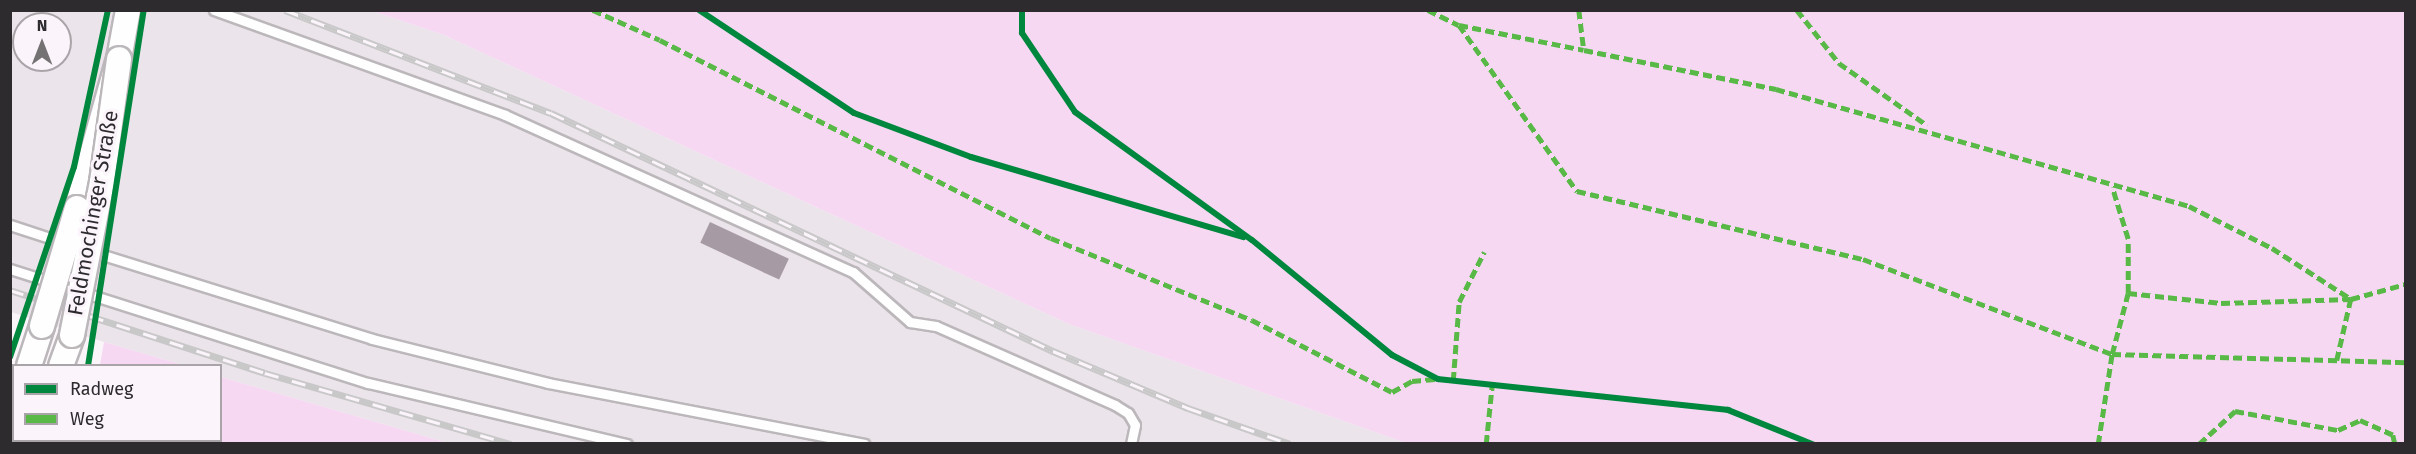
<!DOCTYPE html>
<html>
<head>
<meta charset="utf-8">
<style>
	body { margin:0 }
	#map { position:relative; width:2416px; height:454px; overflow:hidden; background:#faf5f9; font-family:"Fira Sans",sans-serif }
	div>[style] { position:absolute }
	.built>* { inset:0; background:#ece4eb }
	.green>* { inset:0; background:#f6d8f3 }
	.building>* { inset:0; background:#a69ba5; transform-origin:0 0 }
	.roads { filter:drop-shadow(2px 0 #bbb7ba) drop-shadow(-2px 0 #bbb7ba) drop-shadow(0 2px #bbb7ba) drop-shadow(0 -2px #bbb7ba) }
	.service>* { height:9px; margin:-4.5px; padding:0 4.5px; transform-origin:4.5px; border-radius:4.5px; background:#fefefe }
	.secondary>* { height:24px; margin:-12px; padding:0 12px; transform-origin:12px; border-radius:12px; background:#fefefe }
	.primary>* { height:27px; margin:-13.5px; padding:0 13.5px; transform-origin:13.5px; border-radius:13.5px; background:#ebe4ea }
	.rail>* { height:7px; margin-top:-3.5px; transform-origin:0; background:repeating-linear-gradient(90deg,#fbf4fa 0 14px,#c9c8c9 0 28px); box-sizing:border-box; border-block:2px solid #c9c8c9 }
	.bridges { filter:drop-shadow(2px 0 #bbb7ba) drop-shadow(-2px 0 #bbb7ba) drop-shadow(0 2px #bbb7ba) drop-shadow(0 -2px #bbb7ba) }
	.secondary-bridge>* { height:24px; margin:-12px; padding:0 12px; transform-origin:12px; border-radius:12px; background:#fefefe }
	.quiet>* { height:4.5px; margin-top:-2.25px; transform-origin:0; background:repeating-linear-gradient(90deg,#58b947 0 9px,transparent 0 13.5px) }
	.cycleway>* { height:6px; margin:-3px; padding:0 3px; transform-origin:3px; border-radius:3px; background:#00873e }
	span { translate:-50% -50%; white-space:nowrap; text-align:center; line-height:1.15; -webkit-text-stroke:6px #fbf4fa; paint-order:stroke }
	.street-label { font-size:21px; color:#2d2b2d }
	.frame { position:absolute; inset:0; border:12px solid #2d2b2d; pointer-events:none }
	.legend { position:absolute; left:12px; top:364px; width:210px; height:78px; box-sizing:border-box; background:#fbf4fa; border:2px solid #a9a4a8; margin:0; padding:8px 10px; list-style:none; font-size:18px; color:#2d2b2d }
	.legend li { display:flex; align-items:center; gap:12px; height:30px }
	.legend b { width:30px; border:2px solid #a9a4a8 }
	.north { position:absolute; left:12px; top:12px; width:60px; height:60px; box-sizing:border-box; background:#fbf4fa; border:2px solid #a9a4a8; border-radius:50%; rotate:0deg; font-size:16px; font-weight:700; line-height:24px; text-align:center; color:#2d2b2d }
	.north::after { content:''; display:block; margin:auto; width:21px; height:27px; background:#757274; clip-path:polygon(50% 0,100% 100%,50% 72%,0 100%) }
</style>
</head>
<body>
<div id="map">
	<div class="built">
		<div style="clip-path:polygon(evenodd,11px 11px,372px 11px,444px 35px,1069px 324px,1406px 443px,448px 443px,221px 377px,220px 366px,183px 365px,104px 342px,11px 312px,11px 11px,24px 24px,60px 24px,60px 60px,24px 60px,24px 24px)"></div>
	</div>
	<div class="green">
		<div style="clip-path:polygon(372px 11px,2405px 11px,2405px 443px,1406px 443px,1069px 324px,444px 35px)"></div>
		<div style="clip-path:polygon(104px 342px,183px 365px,100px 365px)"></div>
		<div style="clip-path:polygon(221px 377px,448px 443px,78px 443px,220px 440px)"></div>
	</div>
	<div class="building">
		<div style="left:710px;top:222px;width:87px;height:23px;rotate:25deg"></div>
	</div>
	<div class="roads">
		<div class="service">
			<div style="left:214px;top:10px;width:309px;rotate:19.8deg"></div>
			<div style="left:505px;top:115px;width:382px;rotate:24.3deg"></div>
			<div style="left:853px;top:272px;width:76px;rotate:41.3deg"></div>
			<div style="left:910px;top:322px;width:26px;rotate:9deg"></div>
			<div style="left:936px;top:326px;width:196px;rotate:23.8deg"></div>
			<div style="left:1115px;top:405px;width:15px;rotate:32deg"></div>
			<div style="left:1128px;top:413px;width:14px;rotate:60deg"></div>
			<div style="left:1135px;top:425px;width:19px;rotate:102deg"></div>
			<div style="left:10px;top:225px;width:58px;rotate:18.1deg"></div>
			<div style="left:90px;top:251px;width:295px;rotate:17.3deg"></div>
			<div style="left:372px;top:339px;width:181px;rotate:14deg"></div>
			<div style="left:548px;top:383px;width:322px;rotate:10.9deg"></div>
			<div style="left:10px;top:269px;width:376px;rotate:17.7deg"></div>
			<div style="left:368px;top:383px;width:266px;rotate:13.3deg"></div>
		</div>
		<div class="secondary">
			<div style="left:77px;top:208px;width:155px;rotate:-74.3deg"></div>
			<div style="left:119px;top:59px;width:50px;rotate:-79.6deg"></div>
			<div style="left:29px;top:366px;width:42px;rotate:-72deg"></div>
			<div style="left:61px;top:366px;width:33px;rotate:-70deg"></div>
			<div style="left:10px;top:416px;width:9px;rotate:-63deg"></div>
		</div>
		<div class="primary">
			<div style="left:10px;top:392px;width:4px;rotate:14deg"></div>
			<div style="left:26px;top:440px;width:11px;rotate:22deg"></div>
			<div style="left:154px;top:440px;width:9px;rotate:27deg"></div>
		</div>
	</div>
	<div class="rail">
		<div style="left:285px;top:10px;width:285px;rotate:21.2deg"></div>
		<div style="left:551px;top:113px;width:556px;rotate:25.37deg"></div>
		<div style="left:1053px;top:351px;width:147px;rotate:22.9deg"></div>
		<div style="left:1188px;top:408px;width:108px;rotate:19.4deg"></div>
		<div style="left:10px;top:290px;width:268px;rotate:18deg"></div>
		<div style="left:265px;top:373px;width:256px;rotate:16.1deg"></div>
	</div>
	<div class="bridges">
		<div class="secondary-bridge">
			<div style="left:42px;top:326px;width:123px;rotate:-73.5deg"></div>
			<div style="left:72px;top:335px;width:156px;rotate:-78.9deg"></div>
			<div style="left:102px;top:182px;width:124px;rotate:-82.1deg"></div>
		</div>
	</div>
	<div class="quiet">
		<div style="left:593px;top:10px;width:73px;rotate:24.1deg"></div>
		<div style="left:660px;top:40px;width:438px;rotate:26.9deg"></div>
		<div style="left:1051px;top:238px;width:217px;rotate:22.2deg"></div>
		<div style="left:1252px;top:320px;width:157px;rotate:27.2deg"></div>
		<div style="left:1392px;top:392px;width:23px;rotate:-29deg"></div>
		<div style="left:1412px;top:381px;width:23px;rotate:-5deg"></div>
		<div style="left:1428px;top:10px;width:34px;rotate:26deg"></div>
		<div style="left:1459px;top:25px;width:204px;rotate:54.6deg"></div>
		<div style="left:1577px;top:191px;width:294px;rotate:13.4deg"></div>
		<div style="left:1863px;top:259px;width:267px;rotate:20.9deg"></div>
		<div style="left:2112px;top:354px;width:294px;rotate:1.6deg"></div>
		<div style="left:1579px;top:10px;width:40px;rotate:82.9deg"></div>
		<div style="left:1584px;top:50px;width:196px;rotate:11.5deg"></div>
		<div style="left:1776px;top:89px;width:429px;rotate:15.8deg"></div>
		<div style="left:2189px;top:206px;width:93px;rotate:26.8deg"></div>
		<div style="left:2272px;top:248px;width:94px;rotate:32.8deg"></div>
		<div style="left:2351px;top:299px;width:57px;rotate:-15.3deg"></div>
		<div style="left:1797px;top:10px;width:68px;rotate:51.6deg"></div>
		<div style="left:1839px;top:63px;width:108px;rotate:35.2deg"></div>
		<div style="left:1459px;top:25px;width:127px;rotate:11.3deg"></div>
		<div style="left:2128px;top:293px;width:94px;rotate:6.1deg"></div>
		<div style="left:2221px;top:303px;width:130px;rotate:-1.8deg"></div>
		<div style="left:2351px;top:299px;width:63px;rotate:102.9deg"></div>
		<div style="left:1453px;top:381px;width:79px;rotate:-85.7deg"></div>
		<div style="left:1459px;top:302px;width:56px;rotate:-63.4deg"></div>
		<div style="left:66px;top:444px;width:4px;rotate:-76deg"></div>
		<div style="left:1486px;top:444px;width:59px;rotate:-84.2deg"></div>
		<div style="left:2098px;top:444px;width:91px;rotate:-81.2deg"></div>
		<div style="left:2112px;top:354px;width:63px;rotate:-75.3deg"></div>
		<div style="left:2128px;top:293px;width:54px;rotate:-90deg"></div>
		<div style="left:2128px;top:239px;width:54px;rotate:-107.1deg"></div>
		<div style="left:2199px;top:444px;width:49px;rotate:-42.5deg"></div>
		<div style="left:2235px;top:411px;width:105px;rotate:10.5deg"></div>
		<div style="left:2338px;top:430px;width:24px;rotate:-24deg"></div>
		<div style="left:2360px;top:420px;width:36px;rotate:24deg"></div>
		<div style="left:2393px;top:435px;width:9px;rotate:77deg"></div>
	</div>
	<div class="cycleway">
		<div style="left:699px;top:10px;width:186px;rotate:33.6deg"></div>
		<div style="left:854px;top:113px;width:125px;rotate:20.6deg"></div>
		<div style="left:971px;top:157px;width:284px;rotate:16.4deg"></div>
		<div style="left:1022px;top:10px;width:23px;rotate:90deg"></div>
		<div style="left:1022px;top:33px;width:95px;rotate:56.1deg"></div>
		<div style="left:1075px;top:112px;width:218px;rotate:35.9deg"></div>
		<div style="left:1252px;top:240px;width:181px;rotate:39.4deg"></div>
		<div style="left:1392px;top:355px;width:52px;rotate:27.6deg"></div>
		<div style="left:1438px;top:379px;width:292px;rotate:6.1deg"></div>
		<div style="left:1728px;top:410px;width:91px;rotate:22deg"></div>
		<div style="left:10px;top:357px;width:200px;rotate:-71.4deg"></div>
		<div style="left:74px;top:167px;width:161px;rotate:-77.8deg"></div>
		<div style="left:88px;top:366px;width:360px;rotate:-81.1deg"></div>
	</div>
	<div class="street-label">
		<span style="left:93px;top:213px;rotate:-80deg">Feldmochinger Straße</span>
	</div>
	<div class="frame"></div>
	<ul class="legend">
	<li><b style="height:8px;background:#00873e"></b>Radweg</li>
	<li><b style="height:8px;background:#58b947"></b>Weg</li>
	</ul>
	<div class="north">N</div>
</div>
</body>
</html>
